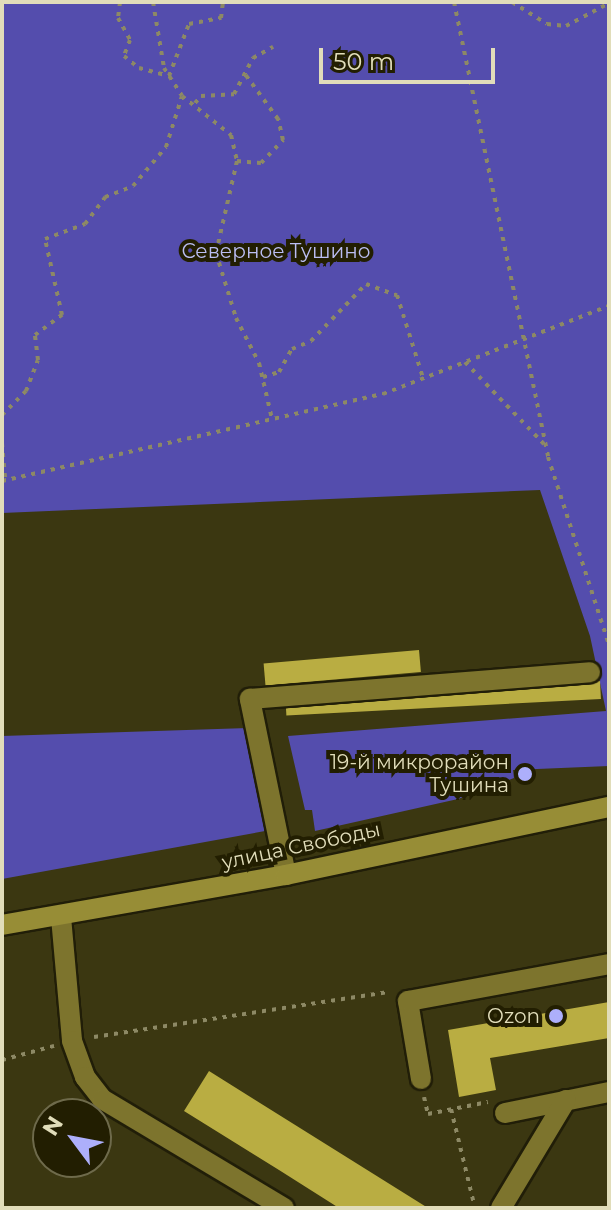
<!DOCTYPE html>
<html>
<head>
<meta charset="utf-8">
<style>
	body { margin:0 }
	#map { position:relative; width:611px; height:1210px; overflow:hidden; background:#3b3711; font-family:Montserrat,sans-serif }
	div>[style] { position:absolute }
	.green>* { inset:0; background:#544dad }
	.building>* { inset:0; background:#b9ad42; transform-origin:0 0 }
	.path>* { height:4px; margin-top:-2px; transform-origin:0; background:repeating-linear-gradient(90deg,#8d8965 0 4px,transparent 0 10px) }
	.roads { filter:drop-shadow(2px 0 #211e08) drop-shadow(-2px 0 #211e08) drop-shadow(0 2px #211e08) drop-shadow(0 -2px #211e08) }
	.minor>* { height:20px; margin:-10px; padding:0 10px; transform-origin:10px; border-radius:10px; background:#7d742d }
	.major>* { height:20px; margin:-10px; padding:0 10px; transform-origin:10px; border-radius:10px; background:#978d36 }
	.dots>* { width:22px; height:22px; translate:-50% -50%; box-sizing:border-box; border:4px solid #221e01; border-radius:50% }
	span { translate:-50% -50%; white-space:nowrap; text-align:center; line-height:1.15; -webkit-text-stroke:8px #221e01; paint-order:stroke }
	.park-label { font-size:20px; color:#bbbef3 }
	.poi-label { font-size:20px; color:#e1ddba }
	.right { translate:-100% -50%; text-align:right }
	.street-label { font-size:20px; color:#e1ddba }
	.frame { position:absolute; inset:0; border:4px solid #e1ddba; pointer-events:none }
	.north { position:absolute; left:32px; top:1098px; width:80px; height:80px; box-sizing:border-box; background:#221e01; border:2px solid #6e6a4b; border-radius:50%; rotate:302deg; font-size:22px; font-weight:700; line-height:32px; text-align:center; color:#e1ddba }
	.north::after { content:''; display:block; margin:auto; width:28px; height:36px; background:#adaffb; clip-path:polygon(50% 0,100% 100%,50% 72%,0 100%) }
	.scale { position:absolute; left:319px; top:48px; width:176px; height:36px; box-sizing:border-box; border:4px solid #e1ddba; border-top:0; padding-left:10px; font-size:24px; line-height:28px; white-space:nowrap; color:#e1ddba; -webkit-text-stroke:6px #221e01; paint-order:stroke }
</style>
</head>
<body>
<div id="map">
	<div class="green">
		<div style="clip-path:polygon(2px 2px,609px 2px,609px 766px,513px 770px,514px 778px,458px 799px,315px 831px,312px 810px,305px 810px,288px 736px,606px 711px,590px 636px,540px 490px,2px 513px)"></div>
		<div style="clip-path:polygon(248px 728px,265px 831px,2px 879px,2px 736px)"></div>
	</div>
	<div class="building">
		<div style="left:419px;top:650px;width:22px;height:156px;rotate:85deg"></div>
		<div style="left:600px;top:681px;width:18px;height:315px;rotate:87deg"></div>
		<div style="clip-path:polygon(609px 1002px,609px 1038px,490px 1058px,496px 1090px,459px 1097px,448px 1030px)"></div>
		<div style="clip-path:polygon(209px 1071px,428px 1208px,339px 1208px,279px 1170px,184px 1111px)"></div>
	</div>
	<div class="path">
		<div style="left:120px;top:2px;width:16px;rotate:97deg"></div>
		<div style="left:118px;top:18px;width:25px;rotate:61deg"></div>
		<div style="left:130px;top:40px;width:17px;rotate:111deg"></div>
		<div style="left:124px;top:56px;width:19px;rotate:39deg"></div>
		<div style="left:139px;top:68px;width:31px;rotate:15deg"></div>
		<div style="left:169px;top:76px;width:56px;rotate:-69deg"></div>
		<div style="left:189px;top:24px;width:33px;rotate:-11deg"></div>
		<div style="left:221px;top:18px;width:16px;rotate:-83deg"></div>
		<div style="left:153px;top:2px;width:67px;rotate:80.5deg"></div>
		<div style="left:164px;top:68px;width:33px;rotate:57deg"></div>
		<div style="left:182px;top:96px;width:63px;rotate:38.5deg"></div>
		<div style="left:231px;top:135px;width:27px;rotate:77deg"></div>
		<div style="left:237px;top:161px;width:94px;rotate:102.9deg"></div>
		<div style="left:216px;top:253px;width:68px;rotate:72.9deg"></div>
		<div style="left:236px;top:318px;width:51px;rotate:62.9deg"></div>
		<div style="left:259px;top:363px;width:57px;rotate:76.9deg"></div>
		<div style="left:454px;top:2px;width:465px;rotate:78.3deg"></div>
		<div style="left:548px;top:457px;width:198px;rotate:72deg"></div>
		<div style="left:512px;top:2px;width:41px;rotate:32.2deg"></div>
		<div style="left:547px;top:24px;width:19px;rotate:6deg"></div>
		<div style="left:566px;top:26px;width:49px;rotate:-28.1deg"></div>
		<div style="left:195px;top:103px;width:9px;rotate:-49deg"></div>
		<div style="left:201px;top:96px;width:33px;rotate:-3deg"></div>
		<div style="left:234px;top:94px;width:41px;rotate:-62.2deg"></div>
		<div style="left:253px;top:58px;width:23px;rotate:-29deg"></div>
		<div style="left:2px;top:125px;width:4px;rotate:90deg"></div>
		<div style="left:237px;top:161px;width:24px;rotate:5deg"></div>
		<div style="left:261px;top:163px;width:32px;rotate:-46deg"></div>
		<div style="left:283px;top:140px;width:22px;rotate:-103deg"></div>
		<div style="left:278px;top:119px;width:56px;rotate:-126.3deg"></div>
		<div style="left:465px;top:362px;width:114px;rotate:46.1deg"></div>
		<div style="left:263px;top:377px;width:17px;rotate:-17deg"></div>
		<div style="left:279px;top:372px;width:26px;rotate:-61deg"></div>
		<div style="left:292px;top:349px;width:21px;rotate:-23deg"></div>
		<div style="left:311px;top:341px;width:79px;rotate:-46deg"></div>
		<div style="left:366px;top:284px;width:33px;rotate:20deg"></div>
		<div style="left:397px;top:295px;width:87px;rotate:72.6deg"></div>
		<div style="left:2px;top:415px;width:34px;rotate:-45deg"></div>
		<div style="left:26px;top:391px;width:33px;rotate:-69deg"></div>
		<div style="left:38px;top:360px;width:25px;rotate:-97deg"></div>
		<div style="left:35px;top:335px;width:34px;rotate:-37deg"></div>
		<div style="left:62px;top:315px;width:78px;rotate:-102.6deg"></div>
		<div style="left:45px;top:239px;width:43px;rotate:-20.6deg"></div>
		<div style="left:85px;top:224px;width:34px;rotate:-53deg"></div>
		<div style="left:105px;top:197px;width:30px;rotate:-21deg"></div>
		<div style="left:133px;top:186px;width:51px;rotate:-49.8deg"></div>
		<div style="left:166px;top:147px;width:53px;rotate:-72.6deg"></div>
		<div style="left:2px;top:443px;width:37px;rotate:85deg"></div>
		<div style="left:2px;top:481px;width:391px;rotate:-12.9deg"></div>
		<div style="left:383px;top:394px;width:243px;rotate:-21.3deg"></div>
		<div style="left:94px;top:1037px;width:298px;rotate:-8.7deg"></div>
		<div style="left:2px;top:1060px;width:54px;rotate:-15.1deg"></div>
		<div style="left:424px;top:1097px;width:17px;rotate:77deg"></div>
		<div style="left:428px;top:1114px;width:61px;rotate:-11.3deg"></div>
		<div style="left:451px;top:1109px;width:102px;rotate:76.4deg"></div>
	</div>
	<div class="roads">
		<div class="minor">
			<div style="left:286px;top:875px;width:180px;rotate:-101.6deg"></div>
			<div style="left:250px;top:699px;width:341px;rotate:-4.5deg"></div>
			<div style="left:61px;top:917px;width:124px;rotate:84.9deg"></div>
			<div style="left:72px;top:1041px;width:38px;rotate:70deg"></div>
			<div style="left:85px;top:1077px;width:28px;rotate:52deg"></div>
			<div style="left:102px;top:1099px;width:212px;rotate:30.9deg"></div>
			<div style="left:421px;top:1079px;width:79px;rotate:-99.5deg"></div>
			<div style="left:408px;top:1001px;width:204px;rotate:-10.4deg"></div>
			<div style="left:505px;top:1113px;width:106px;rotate:-11.4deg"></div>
			<div style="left:501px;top:1208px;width:126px;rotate:-59deg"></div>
		</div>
		<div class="major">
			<div style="left:2px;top:925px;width:288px;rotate:-10deg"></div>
			<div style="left:286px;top:875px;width:330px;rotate:-11.9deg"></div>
		</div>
	</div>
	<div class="dots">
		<div style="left:525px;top:774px;background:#adaffb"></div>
		<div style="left:556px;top:1016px;background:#adaffb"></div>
	</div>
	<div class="park-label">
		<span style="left:276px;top:251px">Северное Тушино</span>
	</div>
	<div class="poi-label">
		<span class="right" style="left:509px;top:774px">19-й микрорайон<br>Тушина</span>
		<span class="right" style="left:540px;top:1016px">Ozon</span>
	</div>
	<div class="street-label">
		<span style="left:301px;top:846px;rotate:-12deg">улица Свободы</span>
	</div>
	<div class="frame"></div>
	<div class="north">N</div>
	<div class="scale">50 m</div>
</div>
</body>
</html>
